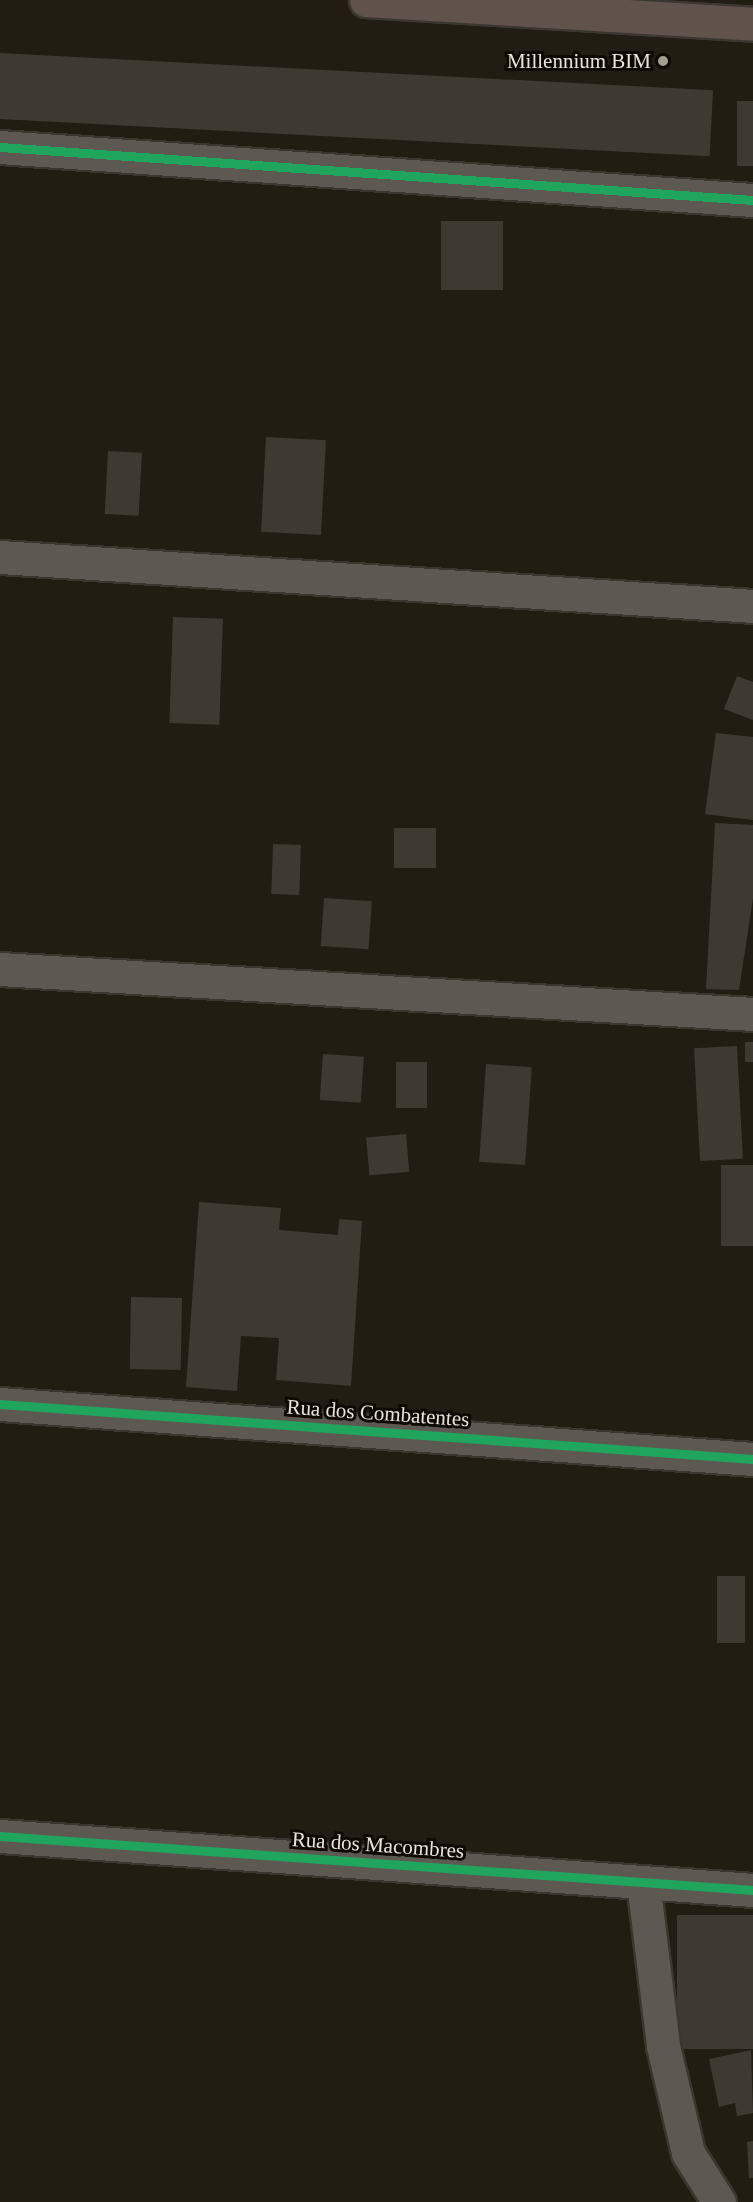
<!DOCTYPE html>
<html>
<head>
<meta charset="utf-8">
<style>
	body { margin:0 }
	#map { position:relative; width:753px; height:2202px; overflow:hidden; background:#221d12; font-family:"Times New Roman",serif }
	div>[style] { position:absolute }
	.building>* { inset:0; background:#3e3a32; transform-origin:0 0 }
	.roads { filter:drop-shadow(2px 0 #3b3730) drop-shadow(-2px 0 #3b3730) drop-shadow(0 2px #3b3730) drop-shadow(0 -2px #3b3730) }
	.minor>* { height:33px; margin:-16.5px; padding:0 16.5px; transform-origin:16.5px; border-radius:16.5px; background:#5d5851 }
	.highway>* { height:33px; margin:-16.5px; padding:0 16.5px; transform-origin:16.5px; border-radius:16.5px; background:#60534c }
	.cycleway>* { height:9px; margin:-4.5px; padding:0 4.5px; transform-origin:4.5px; border-radius:4.5px; background:#20a55d }
	.dots>* { width:16px; height:16px; translate:-50% -50%; box-sizing:border-box; border:3px solid #0d0a03; border-radius:50% }
	span { translate:-50% -50%; white-space:nowrap; text-align:center; line-height:1.15; -webkit-text-stroke:6px #0d0a03; paint-order:stroke }
	.poi-label { font-size:21px; color:#eae4d8 }
	.right { translate:-100% -50%; text-align:right }
	.street-label { font-size:21px; color:#eae4d8 }
</style>
</head>
<body>
<div id="map">
	<div class="building">
		<div style="left:0;top:53px;width:714px;height:66px;rotate:3deg"></div>
		<div style="left:737px;top:101px;width:16px;height:65px"></div>
		<div style="left:441px;top:221px;width:62px;height:69px"></div>
		<div style="left:266px;top:437px;width:60px;height:95px;rotate:3deg"></div>
		<div style="left:108px;top:451px;width:34px;height:63px;rotate:3deg"></div>
		<div style="left:173px;top:617px;width:50px;height:106px;rotate:2deg"></div>
		<div style="clip-path:polygon(737px 676px,753px 682px,753px 720px,724px 709px)"></div>
		<div style="clip-path:polygon(716px 733px,753px 737px,753px 820px,705px 814px)"></div>
		<div style="clip-path:polygon(715px 823px,753px 825px,753px 898px,739px 990px,706px 989px)"></div>
		<div style="left:394px;top:828px;width:42px;height:40px"></div>
		<div style="left:273px;top:844px;width:28px;height:50px;rotate:2deg"></div>
		<div style="left:324px;top:898px;width:48px;height:48px;rotate:4deg"></div>
		<div style="left:745px;top:1042px;width:8px;height:20px"></div>
		<div style="left:737px;top:1046px;width:113px;height:43px;rotate:87deg"></div>
		<div style="left:323px;top:1054px;width:41px;height:46px;rotate:4deg"></div>
		<div style="left:396px;top:1062px;width:31px;height:46px"></div>
		<div style="left:486px;top:1064px;width:46px;height:98px;rotate:4deg"></div>
		<div style="left:406px;top:1134px;width:38px;height:40px;rotate:85deg"></div>
		<div style="left:721px;top:1165px;width:32px;height:81px"></div>
		<div style="clip-path:polygon(199px 1202px,281px 1208px,279px 1230px,338px 1235px,339px 1219px,362px 1221px,351px 1386px,276px 1380px,279px 1338px,241px 1336px,237px 1391px,186px 1387px)"></div>
		<div style="left:131px;top:1297px;width:51px;height:72px;rotate:1deg"></div>
		<div style="left:717px;top:1576px;width:28px;height:67px"></div>
		<div style="left:753px;top:1915px;width:134px;height:76px;rotate:90deg"></div>
		<div style="clip-path:polygon(751px 2050px,753px 2113px,737px 2116px,735px 2103px,719px 2107px,709px 2059px)"></div>
		<div style="clip-path:polygon(753px 2141px,753px 2178px,749px 2178px,747px 2142px)"></div>
	</div>
	<div class="roads">
		<div class="minor">
			<div style="left:0;top:147px;width:755px;rotate:4.03deg"></div>
			<div style="left:0;top:557px;width:755px;rotate:3.72deg"></div>
			<div style="left:0;top:969px;width:754px;rotate:3.42deg"></div>
			<div style="left:0;top:1404px;width:755px;rotate:4.18deg"></div>
			<div style="left:0;top:1836px;width:755px;rotate:4.1deg"></div>
			<div style="left:643px;top:1882px;width:165px;rotate:83deg"></div>
			<div style="left:663px;top:2046px;width:110px;rotate:76.8deg"></div>
			<div style="left:688px;top:2153px;width:58px;rotate:57.7deg"></div>
		</div>
		<div class="highway">
			<div style="left:366px;top:0;width:388px;rotate:3.5deg"></div>
		</div>
	</div>
	<div class="cycleway">
		<div style="left:0;top:147px;width:755px;rotate:4.03deg"></div>
		<div style="left:0;top:1404px;width:755px;rotate:4.18deg"></div>
		<div style="left:0;top:1836px;width:755px;rotate:4.1deg"></div>
	</div>
	<div class="dots">
		<div style="left:663px;top:61px;background:#a49e93"></div>
	</div>
	<div class="poi-label">
		<span class="right" style="left:651px;top:61px">Millennium BIM</span>
	</div>
	<div class="street-label">
		<span style="left:378px;top:1413px;rotate:4deg">Rua dos Combatentes</span>
		<span style="left:378px;top:1845px;rotate:4deg">Rua dos Macombres</span>
	</div>
</div>
</body>
</html>
